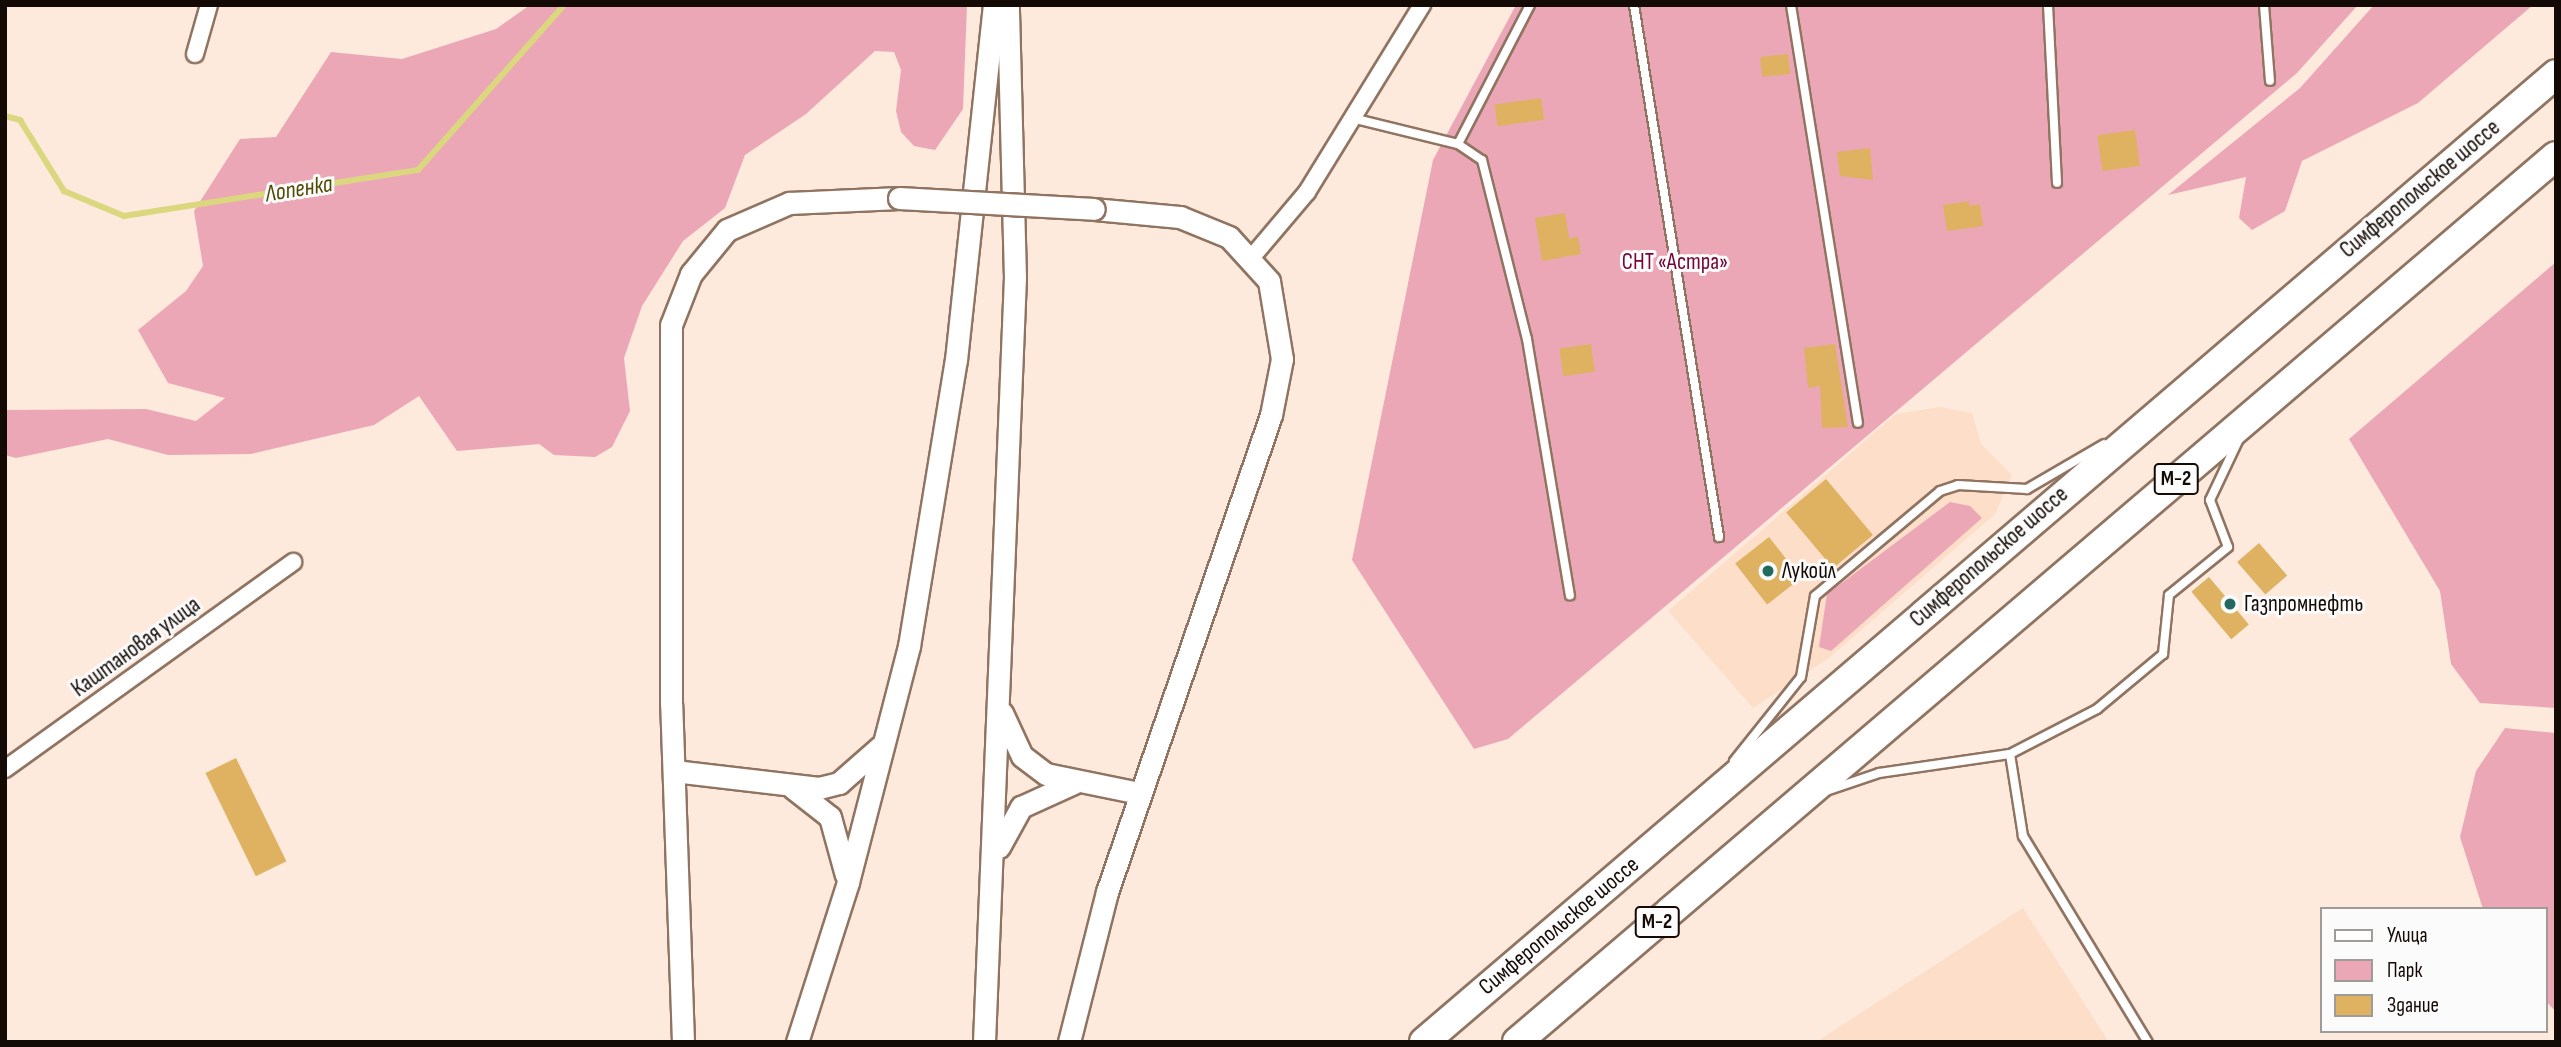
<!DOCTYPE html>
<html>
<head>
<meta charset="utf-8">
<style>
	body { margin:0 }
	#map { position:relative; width:2561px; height:1047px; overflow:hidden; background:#fdeadd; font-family:"Sofia Sans Condensed",sans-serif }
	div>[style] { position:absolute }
	.built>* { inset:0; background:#fddec9 }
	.green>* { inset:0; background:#eca7b6 }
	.stream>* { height:6px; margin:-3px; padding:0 3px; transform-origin:3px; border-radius:3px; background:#dbd77e }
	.building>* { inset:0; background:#deb261; transform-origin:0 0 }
	.roads { filter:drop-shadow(2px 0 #907461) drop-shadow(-2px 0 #907461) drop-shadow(0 2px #907461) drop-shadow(0 -2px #907461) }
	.lane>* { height:8px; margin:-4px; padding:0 4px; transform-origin:4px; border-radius:4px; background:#fff }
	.street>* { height:16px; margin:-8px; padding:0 8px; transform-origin:8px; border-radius:8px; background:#fff }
	.secondary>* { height:21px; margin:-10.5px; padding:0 10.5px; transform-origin:10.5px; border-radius:10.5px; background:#fff }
	.highway>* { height:28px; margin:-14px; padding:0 14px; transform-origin:14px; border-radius:14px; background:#fff }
	.bridges { filter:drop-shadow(2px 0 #907461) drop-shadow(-2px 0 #907461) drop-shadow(0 2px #907461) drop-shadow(0 -2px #907461) }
	.secondary-bridge>* { height:21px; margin:-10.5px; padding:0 10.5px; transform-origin:10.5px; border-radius:10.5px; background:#fff }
	.dots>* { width:19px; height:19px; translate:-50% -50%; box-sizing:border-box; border:4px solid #fbfbfb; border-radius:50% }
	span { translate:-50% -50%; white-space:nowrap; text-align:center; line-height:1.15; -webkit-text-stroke:6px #fbfbfb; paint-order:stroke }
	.shield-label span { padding:2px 5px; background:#fbfbfb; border:2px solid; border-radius:5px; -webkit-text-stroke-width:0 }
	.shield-label { font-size:21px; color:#140a05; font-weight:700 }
	.street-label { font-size:23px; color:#140a05 }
	.park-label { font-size:23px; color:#730433 }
	.poi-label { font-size:23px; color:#140a05 }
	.left { translate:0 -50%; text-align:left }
	.water-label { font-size:24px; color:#4e4a01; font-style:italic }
	.frame { position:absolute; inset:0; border:7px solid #140a05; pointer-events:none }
	.legend { position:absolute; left:2320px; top:907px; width:228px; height:126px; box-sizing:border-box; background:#fbfbfb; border:2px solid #9f9b99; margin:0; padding:9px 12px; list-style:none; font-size:21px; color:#140a05 }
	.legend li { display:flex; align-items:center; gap:14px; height:35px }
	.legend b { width:35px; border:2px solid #9f9b99 }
</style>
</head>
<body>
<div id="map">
	<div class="built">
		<div style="clip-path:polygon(1939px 407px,1972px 413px,1981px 444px,2012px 475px,1995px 514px,1829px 658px,1753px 708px,1668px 611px,1896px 414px)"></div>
		<div style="clip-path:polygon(2023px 908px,2109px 1042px,1816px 1042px)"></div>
	</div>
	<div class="green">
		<div style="clip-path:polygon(530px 5px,967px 5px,963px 109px,935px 150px,914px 146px,901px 132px,896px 111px,901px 70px,894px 52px,875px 51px,806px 114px,745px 155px,725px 208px,683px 241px,642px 306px,624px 358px,630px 411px,612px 447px,595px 457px,554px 455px,539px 444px,457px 451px,419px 396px,374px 425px,251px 454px,168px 455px,108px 439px,16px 458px,5px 455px,5px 410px,146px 409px,196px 421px,225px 398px,168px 383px,138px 330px,186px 291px,203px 266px,194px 211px,240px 139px,276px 137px,331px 52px,402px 59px,496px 29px)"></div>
		<div style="clip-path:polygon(1516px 5px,2358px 5px,2297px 73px,1508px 739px,1474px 749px,1352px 560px,1433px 160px)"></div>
		<div style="clip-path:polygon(2374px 5px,2533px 5px,2418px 103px,2302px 161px,2285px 211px,2252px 230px,2239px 218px,2246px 177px,2168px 195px,2300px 88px)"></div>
		<div style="clip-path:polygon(2556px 262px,2556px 708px,2480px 703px,2451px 664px,2440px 591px,2349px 439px)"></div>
		<div style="clip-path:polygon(1950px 502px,1970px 506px,1982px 518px,1831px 651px,1819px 647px,1827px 594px)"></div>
		<div style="clip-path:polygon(2505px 728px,2556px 733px,2556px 1012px,2545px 1000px,2545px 909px,2483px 909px,2460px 837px,2476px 771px)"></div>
	</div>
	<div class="stream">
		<div style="left:5px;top:116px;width:16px;rotate:15deg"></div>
		<div style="left:20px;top:120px;width:84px;rotate:58.2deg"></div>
		<div style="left:64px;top:191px;width:65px;rotate:22.6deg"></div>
		<div style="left:124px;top:216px;width:298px;rotate:-8.9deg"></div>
		<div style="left:418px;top:170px;width:220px;rotate:-48.5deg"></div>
	</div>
	<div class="building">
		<div style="left:1788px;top:54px;width:20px;height:28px;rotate:84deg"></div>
		<div style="left:1541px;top:98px;width:22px;height:47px;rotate:82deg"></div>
		<div style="left:2135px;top:130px;width:36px;height:38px;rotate:82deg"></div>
		<div style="clip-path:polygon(1870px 148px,1873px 180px,1840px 176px,1837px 152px)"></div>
		<div style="clip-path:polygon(1969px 201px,1969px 206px,1980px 204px,1983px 226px,1947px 231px,1943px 205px)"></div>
		<div style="clip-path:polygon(1565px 213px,1569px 238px,1578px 237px,1581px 254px,1542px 261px,1535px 218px)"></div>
		<div style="left:1591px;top:344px;width:28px;height:32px;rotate:82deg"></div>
		<div style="clip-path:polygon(1835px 344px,1848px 427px,1822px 428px,1820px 386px,1808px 388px,1804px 348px)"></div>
		<div style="left:1826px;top:479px;width:73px;height:52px;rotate:50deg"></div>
		<div style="left:1769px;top:537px;width:52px;height:43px;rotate:52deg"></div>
		<div style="left:2259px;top:543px;width:43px;height:29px;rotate:49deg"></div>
		<div style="left:2209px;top:577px;width:62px;height:23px;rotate:50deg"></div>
		<div style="left:236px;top:758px;width:115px;height:34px;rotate:64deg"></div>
	</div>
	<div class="roads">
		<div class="lane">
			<div style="left:1634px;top:5px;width:539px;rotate:80.92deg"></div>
			<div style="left:1791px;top:5px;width:423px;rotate:80.9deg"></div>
			<div style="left:2048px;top:5px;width:178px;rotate:87.1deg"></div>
			<div style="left:2264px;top:5px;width:76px;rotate:85.5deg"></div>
			<div style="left:1352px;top:118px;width:109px;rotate:13.8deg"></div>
			<div style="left:1458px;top:144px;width:29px;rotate:34deg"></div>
			<div style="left:1482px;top:160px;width:185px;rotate:75.9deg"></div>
			<div style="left:1527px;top:339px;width:260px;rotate:80.5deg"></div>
			<div style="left:1458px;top:144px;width:157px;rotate:-62.6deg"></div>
			<div style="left:2010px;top:754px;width:83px;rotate:81deg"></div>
			<div style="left:2023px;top:836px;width:241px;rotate:58.8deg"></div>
			<div style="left:1734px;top:761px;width:107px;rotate:-51.4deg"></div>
			<div style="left:1801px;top:677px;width:82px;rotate:-80.2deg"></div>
			<div style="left:1815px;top:596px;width:163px;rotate:-40deg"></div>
			<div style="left:1940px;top:491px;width:19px;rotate:-18deg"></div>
			<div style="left:1958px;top:485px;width:69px;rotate:3.3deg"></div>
			<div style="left:2027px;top:489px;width:89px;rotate:-30.3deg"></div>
			<div style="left:1829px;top:790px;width:53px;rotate:-18.8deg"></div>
			<div style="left:1879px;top:773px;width:132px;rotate:-8.3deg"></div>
			<div style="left:2010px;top:754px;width:98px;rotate:-27.3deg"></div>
			<div style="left:2097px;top:709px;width:86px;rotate:-39.8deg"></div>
			<div style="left:2163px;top:654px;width:59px;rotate:-84.2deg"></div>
			<div style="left:2169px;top:595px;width:76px;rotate:-39.1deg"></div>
			<div style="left:2228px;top:547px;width:50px;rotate:-111deg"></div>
			<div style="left:2210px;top:500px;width:65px;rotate:-64.6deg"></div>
		</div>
		<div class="street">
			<div style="left:195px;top:54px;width:51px;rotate:-74.1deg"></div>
			<div style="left:1252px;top:257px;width:85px;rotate:-49.8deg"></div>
			<div style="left:1307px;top:192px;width:220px;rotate:-58.4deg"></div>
			<div style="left:5px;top:769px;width:355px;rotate:-35.7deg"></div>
		</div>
		<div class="secondary">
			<div style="left:1002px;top:713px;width:47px;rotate:65.1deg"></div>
			<div style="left:1022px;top:756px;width:30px;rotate:37deg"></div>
			<div style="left:1046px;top:774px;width:95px;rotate:11.5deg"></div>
			<div style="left:674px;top:771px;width:146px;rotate:6.7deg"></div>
			<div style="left:819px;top:788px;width:21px;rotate:-14deg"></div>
			<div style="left:839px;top:783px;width:55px;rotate:-41.3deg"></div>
			<div style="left:793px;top:788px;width:47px;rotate:38.1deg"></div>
			<div style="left:830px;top:817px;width:60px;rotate:74.6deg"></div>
			<div style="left:999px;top:847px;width:46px;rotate:-61.2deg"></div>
			<div style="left:1021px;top:807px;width:58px;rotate:-24.4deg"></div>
			<div style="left:683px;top:1042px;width:338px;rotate:-92deg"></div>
			<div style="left:671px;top:704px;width:379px;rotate:-90deg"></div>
			<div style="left:671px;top:325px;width:55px;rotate:-68.6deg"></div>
			<div style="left:691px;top:274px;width:57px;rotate:-50.7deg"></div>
			<div style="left:727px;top:230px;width:68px;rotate:-23.5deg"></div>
			<div style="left:789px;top:203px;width:110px;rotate:-2.6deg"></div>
			<div style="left:797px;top:1042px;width:168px;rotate:-72.3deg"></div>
			<div style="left:848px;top:882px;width:244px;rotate:-75.5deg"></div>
			<div style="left:909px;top:646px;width:290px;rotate:-80.7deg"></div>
			<div style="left:956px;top:360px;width:357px;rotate:-83.9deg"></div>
			<div style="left:984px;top:1042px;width:765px;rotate:-87.68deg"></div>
			<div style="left:1015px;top:278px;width:273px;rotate:-91.5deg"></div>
			<div style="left:1069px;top:1042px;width:155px;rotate:-75.8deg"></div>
			<div style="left:1107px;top:892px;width:504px;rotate:-71.03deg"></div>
			<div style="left:1271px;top:415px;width:57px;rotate:-78.9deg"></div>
			<div style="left:1282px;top:359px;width:79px;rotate:-99.5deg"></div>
			<div style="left:1269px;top:281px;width:59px;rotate:-132.3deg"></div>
			<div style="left:1229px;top:237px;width:53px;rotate:-157.8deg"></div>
			<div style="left:1180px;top:217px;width:86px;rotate:-174.7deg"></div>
		</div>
		<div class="highway">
			<div style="left:1424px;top:1042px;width:1489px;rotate:-40.53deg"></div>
			<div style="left:1517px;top:1042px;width:1365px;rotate:-40.46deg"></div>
		</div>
	</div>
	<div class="bridges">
		<div class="secondary-bridge">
			<div style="left:899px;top:198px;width:195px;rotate:3.2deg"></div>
		</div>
	</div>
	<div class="dots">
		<div style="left:1768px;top:571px;background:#226a60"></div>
		<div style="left:2230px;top:604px;background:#226a60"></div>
	</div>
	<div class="shield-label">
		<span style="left:2176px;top:479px">М-2</span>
		<span style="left:1657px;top:922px">М-2</span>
	</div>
	<div class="street-label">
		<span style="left:2420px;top:189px;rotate:-40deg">Симферопольское шоссе</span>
		<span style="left:1989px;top:557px;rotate:-41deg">Симферопольское шоссе</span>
		<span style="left:136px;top:647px;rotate:-36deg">Каштановая улица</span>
		<span style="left:1559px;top:926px;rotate:-40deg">Симферопольское шоссе</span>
	</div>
	<div class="park-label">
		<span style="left:1675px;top:262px">СНТ «Астра»</span>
	</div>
	<div class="poi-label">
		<span class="left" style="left:1782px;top:571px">Лукойл</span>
		<span class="left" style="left:2244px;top:604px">Газпромнефть</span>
	</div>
	<div class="water-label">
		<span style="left:299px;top:189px;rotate:-9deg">Лопенка</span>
	</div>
	<div class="frame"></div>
	<ul class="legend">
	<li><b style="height:9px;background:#fff"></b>Улица</li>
	<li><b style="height:19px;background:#eca7b6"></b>Парк</li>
	<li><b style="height:19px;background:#deb261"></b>Здание</li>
	</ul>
</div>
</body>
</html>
